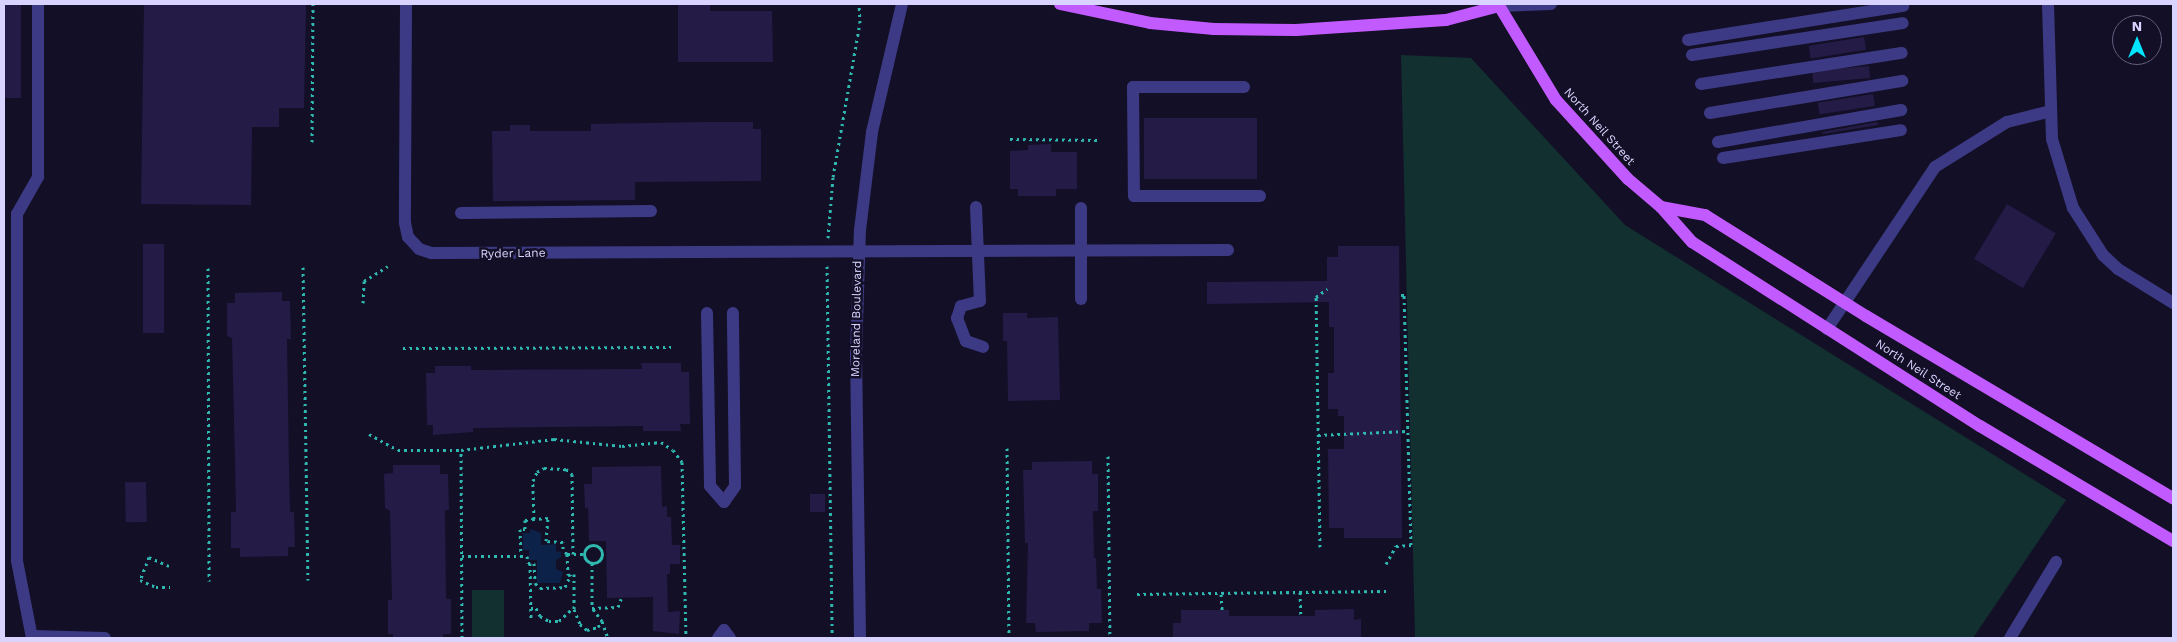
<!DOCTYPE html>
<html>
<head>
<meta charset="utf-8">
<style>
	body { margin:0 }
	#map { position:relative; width:2177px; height:642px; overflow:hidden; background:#130f26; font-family:"Work Sans",sans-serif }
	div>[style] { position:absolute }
	.green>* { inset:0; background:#12302f; transform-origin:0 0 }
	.water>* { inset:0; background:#0c2248 }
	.building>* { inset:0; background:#241b47; transform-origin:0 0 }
	.path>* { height:3px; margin-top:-1.5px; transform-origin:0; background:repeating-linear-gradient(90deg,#2fb8b0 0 2.5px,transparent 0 6.5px) }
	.path>.ring { margin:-1.5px; padding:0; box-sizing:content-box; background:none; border:3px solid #2fb8b0; border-radius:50% }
	.minor>* { height:12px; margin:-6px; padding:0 6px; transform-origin:6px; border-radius:6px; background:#3d3a85 }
	.major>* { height:12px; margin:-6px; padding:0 6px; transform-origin:6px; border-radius:6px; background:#c25bff }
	span { translate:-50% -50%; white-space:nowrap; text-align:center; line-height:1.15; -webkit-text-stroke:5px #130f26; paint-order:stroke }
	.street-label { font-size:12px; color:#d9d4ff }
	.frame { position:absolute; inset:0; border:5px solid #d9d4ff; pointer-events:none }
	.north { position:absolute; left:2112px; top:15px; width:50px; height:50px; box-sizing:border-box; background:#130f26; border:1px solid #625e7d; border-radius:50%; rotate:0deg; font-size:14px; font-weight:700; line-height:20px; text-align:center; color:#d9d4ff }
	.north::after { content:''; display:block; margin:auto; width:18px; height:22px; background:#00e5ff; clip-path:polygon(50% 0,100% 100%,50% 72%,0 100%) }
</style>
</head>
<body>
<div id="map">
	<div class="green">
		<div style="clip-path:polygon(1401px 55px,1471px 58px,1625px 225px,2066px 500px,1973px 638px,1415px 638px)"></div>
		<div style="left:472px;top:590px;width:32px;height:48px"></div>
	</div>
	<div class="water">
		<div style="clip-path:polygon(531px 529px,541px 533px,541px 545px,556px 544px,556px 551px,561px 552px,561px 557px,556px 560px,556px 569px,563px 572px,560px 583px,537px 583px,537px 560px,529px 560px,529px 550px,523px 550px,523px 533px,529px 533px)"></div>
	</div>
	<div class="building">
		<div style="left:4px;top:4px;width:17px;height:94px"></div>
		<div style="clip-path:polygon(144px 4px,306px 4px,304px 108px,279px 108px,279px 127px,252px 127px,251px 205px,141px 204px)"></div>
		<div style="clip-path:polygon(678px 4px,710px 4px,710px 11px,772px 11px,773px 62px,678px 62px)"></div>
		<div style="left:1864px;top:37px;width:13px;height:56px;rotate:81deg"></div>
		<div style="left:1869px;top:66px;width:12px;height:57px;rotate:85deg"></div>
		<div style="left:1873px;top:94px;width:12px;height:56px;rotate:81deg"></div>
		<div style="left:1144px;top:118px;width:113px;height:61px"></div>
		<div style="clip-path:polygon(704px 122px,753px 122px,753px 129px,761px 129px,761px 181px,635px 182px,635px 200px,493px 201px,492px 131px,510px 131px,510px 125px,530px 125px,530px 131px,591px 131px,591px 124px)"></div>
		<div style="clip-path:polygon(1877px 122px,1878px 125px,1823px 134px,1822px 132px)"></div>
		<div style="clip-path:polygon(1051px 144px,1051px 152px,1077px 152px,1077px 189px,1056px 189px,1056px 196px,1018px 196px,1018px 189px,1010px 189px,1010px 151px,1028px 150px,1028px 145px)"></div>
		<div style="left:2007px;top:204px;width:57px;height:64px;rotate:31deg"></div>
		<div style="left:143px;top:244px;width:21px;height:89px"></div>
		<div style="clip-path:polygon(1338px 246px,1399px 246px,1402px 538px,1344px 538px,1344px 528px,1329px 528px,1328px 449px,1344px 449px,1344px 416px,1338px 416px,1338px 409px,1328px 409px,1328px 373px,1334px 373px,1334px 327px,1329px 327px,1329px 302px,1207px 304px,1207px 282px,1327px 281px,1327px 257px,1338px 257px)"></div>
		<div style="clip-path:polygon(282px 292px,282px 301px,290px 301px,291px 339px,287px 339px,289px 469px,290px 512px,294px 512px,295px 547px,288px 547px,288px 556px,240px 557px,240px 548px,231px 548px,231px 512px,236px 512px,235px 462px,232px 338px,227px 336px,227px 303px,235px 303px,235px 293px)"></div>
		<div style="clip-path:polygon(1003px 313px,1027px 313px,1027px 318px,1058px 317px,1060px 400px,1008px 401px,1007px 341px,1003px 341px)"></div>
		<div style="clip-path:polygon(641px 363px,681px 363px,681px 372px,689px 372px,690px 424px,680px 424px,681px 431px,643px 431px,643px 426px,473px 428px,473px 432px,433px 435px,433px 425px,427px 425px,426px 373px,435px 373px,435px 366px,471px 366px,471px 370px,642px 369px)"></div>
		<div style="clip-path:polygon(1092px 461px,1092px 474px,1098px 474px,1098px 511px,1093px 511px,1094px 558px,1096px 558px,1097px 589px,1101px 589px,1102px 623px,1089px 623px,1089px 631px,1036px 632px,1035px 623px,1026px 623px,1028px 543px,1025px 543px,1023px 470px,1032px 470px,1032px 462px)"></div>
		<div style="clip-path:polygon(393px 465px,440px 465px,440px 474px,448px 474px,449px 510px,445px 510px,446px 599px,451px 599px,451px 634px,443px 634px,443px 638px,393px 638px,393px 634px,388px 634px,388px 600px,392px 600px,390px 511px,385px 508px,384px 474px,393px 473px)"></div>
		<div style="clip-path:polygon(661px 466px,662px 507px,667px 506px,667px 517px,671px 517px,672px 545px,680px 545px,680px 564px,670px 564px,670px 574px,667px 574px,668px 612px,680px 611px,679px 634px,653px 631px,653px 597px,607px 598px,606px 541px,589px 541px,588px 508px,585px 508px,584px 484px,592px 484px,592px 467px)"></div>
		<div style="left:146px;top:482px;width:40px;height:21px;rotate:89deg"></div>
		<div style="left:810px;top:494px;width:15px;height:18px"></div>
		<div style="clip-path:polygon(1354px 609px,1354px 620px,1361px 619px,1361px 638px,1173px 638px,1173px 623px,1181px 623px,1181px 610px,1229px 610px,1229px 616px,1315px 616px,1315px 610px)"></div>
	</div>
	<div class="path">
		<div style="left:1010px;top:139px;width:89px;rotate:0.6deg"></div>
		<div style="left:312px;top:142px;width:138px;rotate:-89.6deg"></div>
		<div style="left:828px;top:238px;width:61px;rotate:-85.3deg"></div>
		<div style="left:833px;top:177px;width:156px;rotate:-80.1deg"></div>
		<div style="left:860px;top:23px;width:19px;rotate:-93deg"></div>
		<div style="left:827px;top:266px;width:372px;rotate:89.2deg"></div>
		<div style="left:303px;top:267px;width:313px;rotate:89.1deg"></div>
		<div style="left:208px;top:268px;width:313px;rotate:89.8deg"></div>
		<div style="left:363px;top:303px;width:22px;rotate:-87deg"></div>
		<div style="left:364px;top:281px;width:28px;rotate:-32deg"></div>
		<div style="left:403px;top:348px;width:268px;rotate:-0.2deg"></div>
		<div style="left:369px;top:434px;width:33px;rotate:29deg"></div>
		<div style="left:398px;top:450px;width:63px"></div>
		<div style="left:1318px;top:435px;width:89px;rotate:-2.6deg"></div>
		<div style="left:1007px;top:448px;width:190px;rotate:89.4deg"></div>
		<div style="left:1108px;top:456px;width:182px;rotate:89.4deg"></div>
		<div style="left:534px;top:519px;width:9px;rotate:174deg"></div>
		<div style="left:525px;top:520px;width:9px;rotate:90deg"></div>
		<div style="left:525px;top:529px;width:5px;rotate:180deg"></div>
		<div style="left:520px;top:529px;width:27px;rotate:88deg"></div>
		<div style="left:521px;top:556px;width:6px"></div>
		<div style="left:527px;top:556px;width:7px;rotate:82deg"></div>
		<div style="left:528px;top:563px;width:6px"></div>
		<div style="left:534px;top:563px;width:20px;rotate:87deg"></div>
		<div style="left:535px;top:583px;width:7px;rotate:45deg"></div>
		<div style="left:540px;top:588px;width:25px;rotate:-2deg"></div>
		<div style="left:565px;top:587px;width:14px;rotate:-65deg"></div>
		<div class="ring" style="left:584px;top:545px;width:15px;height:15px"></div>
		<div style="left:1320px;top:547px;width:250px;rotate:-90.9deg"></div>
		<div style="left:1316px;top:297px;width:14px;rotate:-36deg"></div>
		<div style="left:567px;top:554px;width:6px;rotate:-129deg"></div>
		<div style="left:563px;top:549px;width:7px;rotate:-90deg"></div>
		<div style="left:563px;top:542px;width:17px;rotate:-177deg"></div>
		<div style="left:546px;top:541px;width:23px;rotate:-85deg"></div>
		<div style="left:548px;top:518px;width:14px;rotate:176deg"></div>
		<div style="left:534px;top:519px;width:38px;rotate:-92deg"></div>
		<div style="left:533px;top:481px;width:10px;rotate:-66deg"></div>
		<div style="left:537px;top:472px;width:8px;rotate:-30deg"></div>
		<div style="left:544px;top:468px;width:22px;rotate:3deg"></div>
		<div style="left:566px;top:469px;width:8px;rotate:40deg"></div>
		<div style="left:572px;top:474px;width:80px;rotate:89.3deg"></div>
		<div style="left:583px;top:554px;width:16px;rotate:180deg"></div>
		<div style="left:567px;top:554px;width:21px;rotate:87deg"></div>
		<div style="left:568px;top:575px;width:6px;rotate:-9deg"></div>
		<div style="left:574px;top:574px;width:35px;rotate:90deg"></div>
		<div style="left:574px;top:609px;width:16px;rotate:68deg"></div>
		<div style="left:580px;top:624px;width:9px;rotate:41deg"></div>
		<div style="left:587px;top:630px;width:11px;rotate:-15deg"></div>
		<div style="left:598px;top:627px;width:7px;rotate:-56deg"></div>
		<div style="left:462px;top:556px;width:59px"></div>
		<div style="left:530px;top:563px;width:58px;rotate:89deg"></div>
		<div style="left:592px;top:563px;width:45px;rotate:90deg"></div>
		<div style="left:592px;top:608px;width:26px;rotate:-2deg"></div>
		<div style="left:618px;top:607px;width:9px;rotate:-69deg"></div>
		<div style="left:1386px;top:564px;width:21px;rotate:-61deg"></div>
		<div style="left:1396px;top:546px;width:15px;rotate:-4deg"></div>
		<div style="left:1411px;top:545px;width:250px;rotate:-91.6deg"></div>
		<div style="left:1404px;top:295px;width:5px;rotate:180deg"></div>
		<div style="left:169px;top:566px;width:22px;rotate:-156deg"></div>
		<div style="left:149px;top:557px;width:25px;rotate:111deg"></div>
		<div style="left:140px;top:580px;width:17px;rotate:24deg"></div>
		<div style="left:156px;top:587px;width:14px"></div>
		<div style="left:1300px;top:592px;width:24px;rotate:88deg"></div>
		<div style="left:1137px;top:594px;width:250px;rotate:-0.7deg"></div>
		<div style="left:1221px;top:594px;width:16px;rotate:86deg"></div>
		<div style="left:531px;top:608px;width:5px"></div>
		<div style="left:536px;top:608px;width:9px;rotate:63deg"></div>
		<div style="left:540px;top:616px;width:10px;rotate:29deg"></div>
		<div style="left:549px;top:621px;width:10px"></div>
		<div style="left:559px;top:621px;width:21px;rotate:-43deg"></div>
		<div style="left:593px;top:609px;width:15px;rotate:53deg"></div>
		<div style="left:602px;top:621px;width:18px;rotate:71deg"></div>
		<div style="left:462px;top:638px;width:188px;rotate:-90.3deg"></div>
		<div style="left:461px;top:450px;width:94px;rotate:-6.7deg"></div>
		<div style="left:554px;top:439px;width:68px;rotate:5.9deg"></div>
		<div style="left:622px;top:446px;width:39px;rotate:-6deg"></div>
		<div style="left:661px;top:442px;width:14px;rotate:34deg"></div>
		<div style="left:673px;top:450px;width:15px;rotate:53deg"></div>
		<div style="left:682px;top:462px;width:176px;rotate:88.7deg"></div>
	</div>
	<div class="minor">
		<div style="left:406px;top:4px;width:219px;rotate:90.3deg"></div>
		<div style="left:405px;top:223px;width:14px;rotate:78deg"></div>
		<div style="left:408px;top:237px;width:16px;rotate:47deg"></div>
		<div style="left:419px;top:249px;width:13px;rotate:18deg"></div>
		<div style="left:431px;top:253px;width:797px;rotate:-0.22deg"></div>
		<div style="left:2048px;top:4px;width:135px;rotate:88.3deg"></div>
		<div style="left:2052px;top:139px;width:72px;rotate:73.1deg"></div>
		<div style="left:2073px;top:208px;width:56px;rotate:57.4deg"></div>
		<div style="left:2103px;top:255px;width:21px;rotate:43deg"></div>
		<div style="left:2118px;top:269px;width:65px;rotate:31.7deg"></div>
		<div style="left:1499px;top:6px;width:52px;rotate:-2.2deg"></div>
		<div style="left:1688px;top:40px;width:218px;rotate:-9deg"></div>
		<div style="left:1692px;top:55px;width:213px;rotate:-8.6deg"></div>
		<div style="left:1701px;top:84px;width:203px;rotate:-8.8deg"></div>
		<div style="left:1244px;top:87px;width:111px;rotate:180deg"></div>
		<div style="left:1133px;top:87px;width:109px;rotate:89.5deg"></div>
		<div style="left:1134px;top:196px;width:126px"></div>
		<div style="left:1710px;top:113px;width:195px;rotate:-9.5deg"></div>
		<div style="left:1718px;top:142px;width:186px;rotate:-9.9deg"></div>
		<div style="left:1723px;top:158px;width:180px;rotate:-8.9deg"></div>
		<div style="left:976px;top:207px;width:94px;rotate:87.6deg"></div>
		<div style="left:980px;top:301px;width:20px;rotate:165deg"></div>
		<div style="left:961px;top:306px;width:13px;rotate:108deg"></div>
		<div style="left:957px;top:318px;width:25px;rotate:69deg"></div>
		<div style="left:966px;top:341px;width:18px;rotate:19deg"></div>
		<div style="left:1081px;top:208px;width:91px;rotate:90deg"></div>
		<div style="left:461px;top:213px;width:190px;rotate:-0.6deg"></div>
		<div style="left:707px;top:313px;width:173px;rotate:89deg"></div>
		<div style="left:710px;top:486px;width:21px;rotate:49deg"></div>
		<div style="left:724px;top:502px;width:19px;rotate:-55deg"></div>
		<div style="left:735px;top:486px;width:173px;rotate:-90.7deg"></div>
		<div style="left:1827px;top:329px;width:195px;rotate:-56.3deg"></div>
		<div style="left:1935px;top:167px;width:85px;rotate:-32deg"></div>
		<div style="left:2007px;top:122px;width:45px;rotate:-14deg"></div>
		<div style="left:32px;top:636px;width:73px;rotate:1.6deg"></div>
		<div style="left:32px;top:638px;width:78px;rotate:-101deg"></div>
		<div style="left:17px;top:561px;width:347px;rotate:-90deg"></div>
		<div style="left:17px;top:214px;width:43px;rotate:-60.4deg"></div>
		<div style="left:38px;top:177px;width:173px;rotate:-90deg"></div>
		<div style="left:718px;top:638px;width:10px;rotate:-53deg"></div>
		<div style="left:724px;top:630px;width:10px;rotate:53deg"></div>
		<div style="left:860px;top:638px;width:283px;rotate:-90.8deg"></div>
		<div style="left:856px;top:355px;width:125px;rotate:-88.2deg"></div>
		<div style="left:860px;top:230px;width:99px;rotate:-83deg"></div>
		<div style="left:872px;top:132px;width:131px;rotate:-76.8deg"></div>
		<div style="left:2010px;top:638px;width:89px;rotate:-58.8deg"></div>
	</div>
	<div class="major">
		<div style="left:1060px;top:4px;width:92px;rotate:11.9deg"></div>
		<div style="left:1150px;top:23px;width:64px;rotate:5.4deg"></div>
		<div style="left:1214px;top:29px;width:82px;rotate:0.7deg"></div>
		<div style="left:1296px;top:30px;width:150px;rotate:-3.8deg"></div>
		<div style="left:1446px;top:20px;width:55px;rotate:-14.8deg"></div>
		<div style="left:1498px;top:4px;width:112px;rotate:58.9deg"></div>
		<div style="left:1556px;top:100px;width:107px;rotate:47.7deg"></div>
		<div style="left:1628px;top:179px;width:43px;rotate:40.3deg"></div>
		<div style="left:1661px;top:207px;width:47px;rotate:48.5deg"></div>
		<div style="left:1692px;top:242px;width:342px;rotate:32.6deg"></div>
		<div style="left:1980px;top:426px;width:225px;rotate:30.8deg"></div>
		<div style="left:1661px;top:207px;width:45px;rotate:10.3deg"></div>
		<div style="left:1705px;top:215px;width:190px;rotate:32.1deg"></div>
		<div style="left:1866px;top:316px;width:357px;rotate:30.7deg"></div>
	</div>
	<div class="street-label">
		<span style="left:1599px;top:127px;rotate:48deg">North Neil Street</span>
		<span style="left:513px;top:254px;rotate:-1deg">Ryder Lane</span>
		<span style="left:857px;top:319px;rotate:-89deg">Moreland Boulevard</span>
		<span style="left:1918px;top:370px;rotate:33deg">North Neil Street</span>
	</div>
	<div class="frame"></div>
	<div class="north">N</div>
</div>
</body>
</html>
